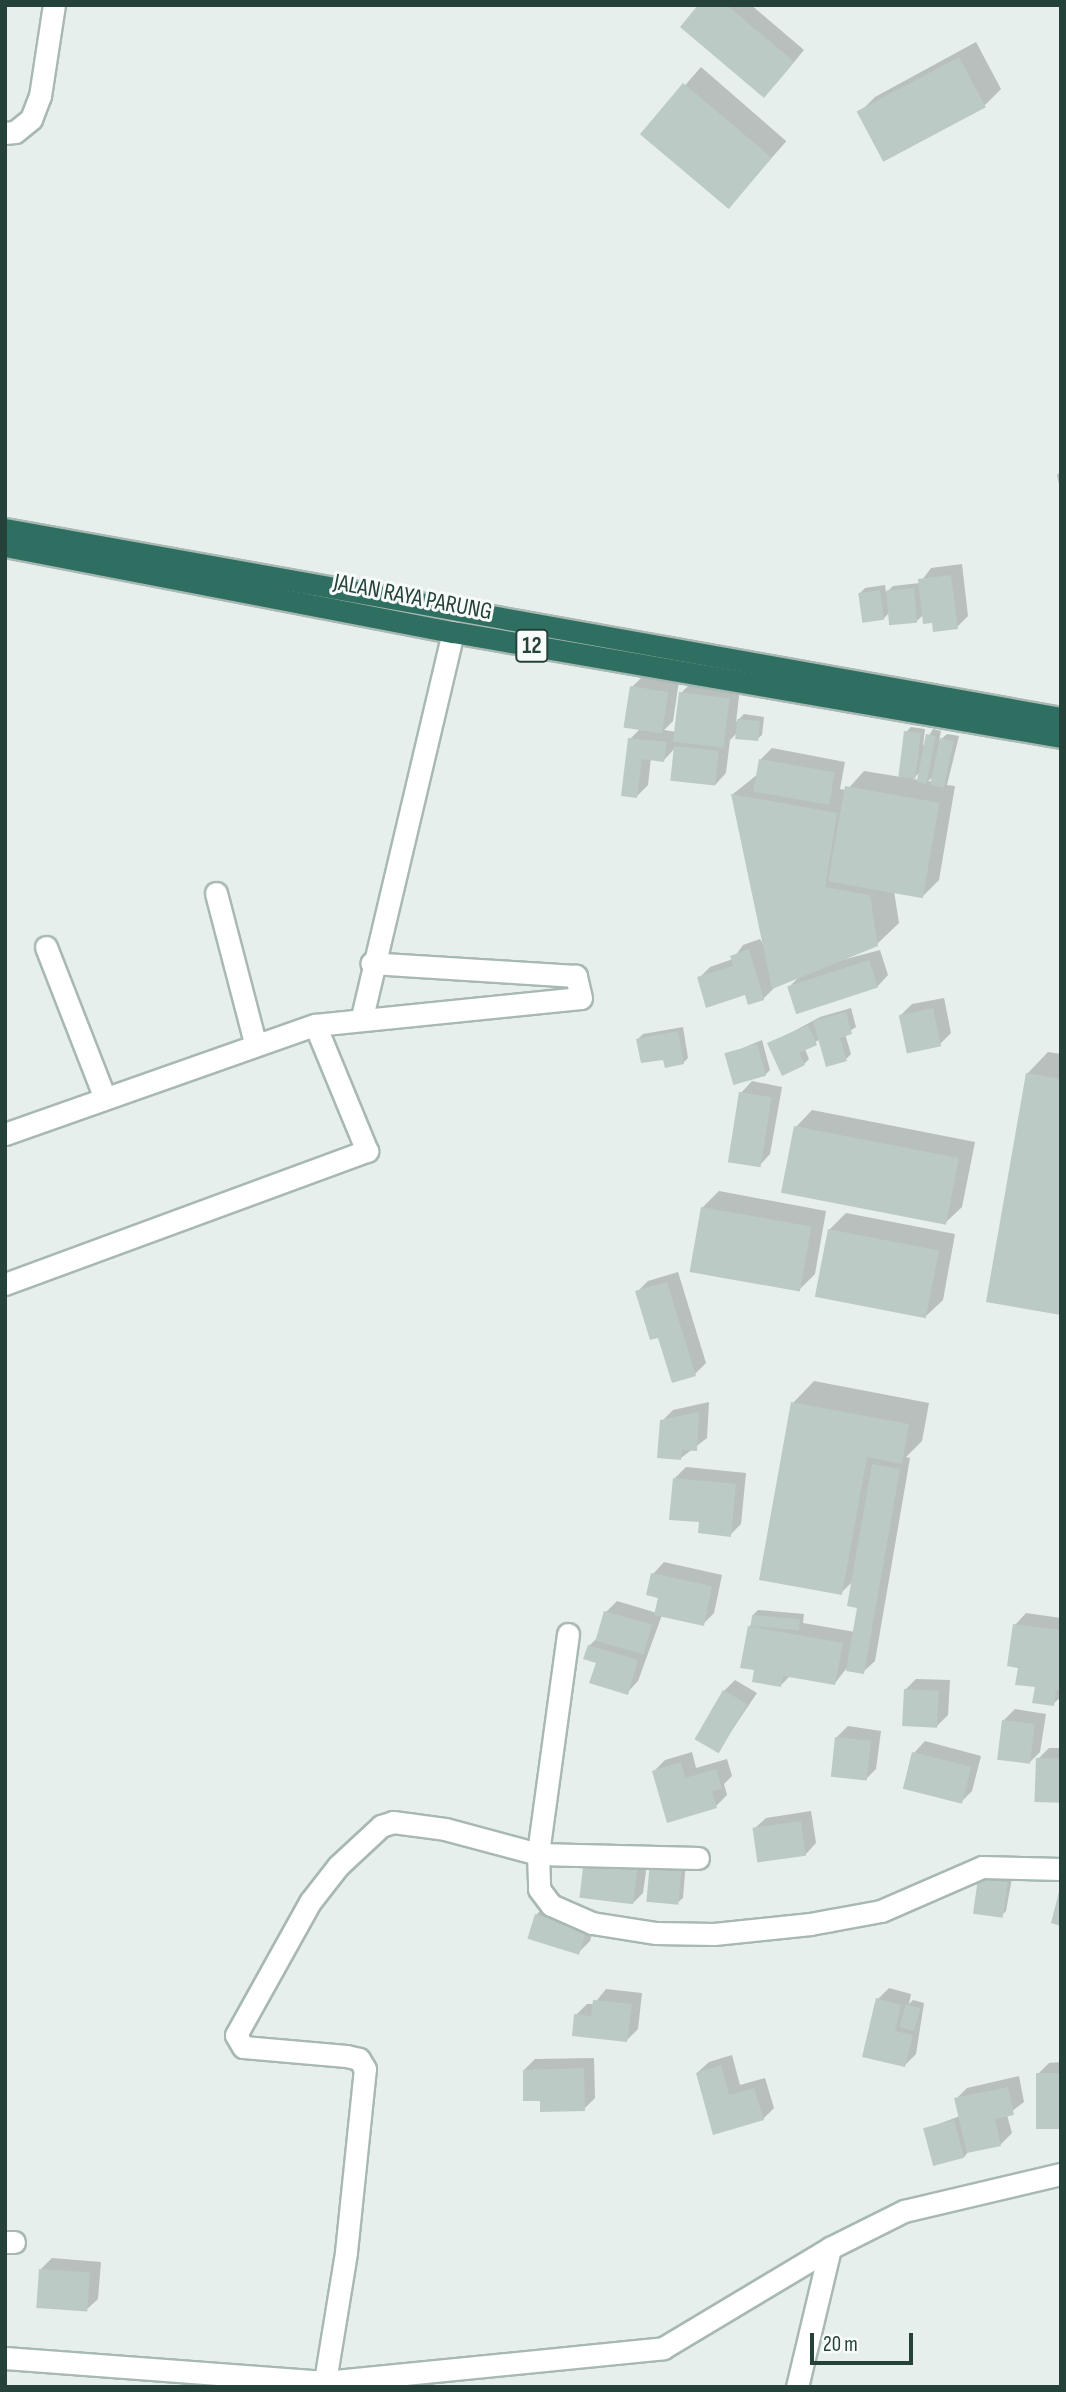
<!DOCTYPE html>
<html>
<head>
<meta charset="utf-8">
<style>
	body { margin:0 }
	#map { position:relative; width:1066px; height:2392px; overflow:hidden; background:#e6efeb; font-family:"Sofia Sans Condensed",sans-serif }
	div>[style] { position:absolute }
	.shadow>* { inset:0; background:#0003; transform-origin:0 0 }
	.building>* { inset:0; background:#bbcac4; transform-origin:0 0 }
	.roads { filter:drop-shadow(2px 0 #a8b8b2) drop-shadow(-2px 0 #a8b8b2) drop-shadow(0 2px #a8b8b2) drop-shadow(0 -2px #a8b8b2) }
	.street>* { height:21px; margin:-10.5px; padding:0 10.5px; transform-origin:10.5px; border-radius:10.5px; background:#fff }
	.highway>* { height:21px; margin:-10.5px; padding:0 10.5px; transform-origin:10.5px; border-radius:10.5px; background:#2f6f62 }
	span { translate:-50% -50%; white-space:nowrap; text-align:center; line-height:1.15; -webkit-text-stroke:6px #f7fbf9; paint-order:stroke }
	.shield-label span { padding:2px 5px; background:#f7fbf9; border:2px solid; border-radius:5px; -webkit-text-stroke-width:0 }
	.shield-label { font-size:23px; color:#24423a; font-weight:700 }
	.street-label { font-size:24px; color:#24423a }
	.frame { position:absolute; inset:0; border:7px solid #24423a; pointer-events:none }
	.scale { position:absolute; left:810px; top:2333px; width:103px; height:32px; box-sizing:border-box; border:4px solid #24423a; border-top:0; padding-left:9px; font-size:21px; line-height:24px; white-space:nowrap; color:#24423a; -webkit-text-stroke:5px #f7fbf9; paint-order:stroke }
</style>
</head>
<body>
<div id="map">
	<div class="shadow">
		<div style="clip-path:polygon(700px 5px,751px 5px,804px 50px,775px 85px)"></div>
		<div style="clip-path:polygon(976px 42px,1001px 89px,985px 105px,859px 113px,875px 97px)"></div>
		<div style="left:701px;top:67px;width:113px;height:89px;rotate:41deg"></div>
		<div style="clip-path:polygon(1061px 471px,1061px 488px,1060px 489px,1057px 475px)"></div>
		<div style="clip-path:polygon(962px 564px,968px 616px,957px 627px,924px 614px,916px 622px,890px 612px,883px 619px,860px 593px,865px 588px,885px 585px,886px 593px,893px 586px,920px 583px,931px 568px)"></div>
		<div style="clip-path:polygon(643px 676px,679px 681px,673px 721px,664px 730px,676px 732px,681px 693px,692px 682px,740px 688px,736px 722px,744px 714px,764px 717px,762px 735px,756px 740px,737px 733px,730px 740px,726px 773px,715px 785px,675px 748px,664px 760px,651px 758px,648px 785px,637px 796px,630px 739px,640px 729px,632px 687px)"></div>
		<div style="clip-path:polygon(evenodd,911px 727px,925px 729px,923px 746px,933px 729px,941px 731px,939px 741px,947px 734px,959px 736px,947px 785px,955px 786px,939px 880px,923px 896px,894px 891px,899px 923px,877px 944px,835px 962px,880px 950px,888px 975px,877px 987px,789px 987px,800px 976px,774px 988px,763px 999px,699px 978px,710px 967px,733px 959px,743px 945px,760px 939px,766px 949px,733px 794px,758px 774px,761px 759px,772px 748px,845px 762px,840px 789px,847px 790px,864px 771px,901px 777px,906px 732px,911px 727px,922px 770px,920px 780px,913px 779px,922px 770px,911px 727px,936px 774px,934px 782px,928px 781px,936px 774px)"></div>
		<div style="clip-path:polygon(944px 998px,951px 1033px,940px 1044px,901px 1015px,912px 1004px)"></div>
		<div style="clip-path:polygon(851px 1008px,856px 1027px,845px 1034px,851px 1054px,846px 1059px,820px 1039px,805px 1049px,809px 1059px,804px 1064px,770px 1044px,820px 1017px)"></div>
		<div style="clip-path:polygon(683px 1027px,688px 1058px,683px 1063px,665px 1058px,638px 1039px,643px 1034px)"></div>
		<div style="clip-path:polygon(762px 1040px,770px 1070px,765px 1075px,726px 1055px)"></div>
		<div style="clip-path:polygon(1048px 1052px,1061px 1054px,1061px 1314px,1027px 1074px)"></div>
		<div style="clip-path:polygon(752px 1081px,782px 1087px,770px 1154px,759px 1166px,741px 1093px)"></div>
		<div style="clip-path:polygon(812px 1110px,975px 1142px,962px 1207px,945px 1223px,796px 1127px)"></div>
		<div style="clip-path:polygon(719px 1191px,826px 1211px,815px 1274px,798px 1291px,702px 1208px)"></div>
		<div style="clip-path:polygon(846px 1213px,955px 1234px,943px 1300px,926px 1316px,829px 1230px)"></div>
		<div style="clip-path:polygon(678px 1272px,706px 1363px,695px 1374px,659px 1335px,637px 1292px,648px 1281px)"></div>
		<div style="clip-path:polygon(814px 1381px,929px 1403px,922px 1441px,906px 1457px,910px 1458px,875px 1661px,863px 1672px,846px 1669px,835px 1683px,791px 1675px,781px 1685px,756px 1669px,750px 1627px,753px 1615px,758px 1610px,804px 1614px,803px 1623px,855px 1632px,859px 1606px,853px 1581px,841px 1593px,793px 1403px)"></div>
		<div style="clip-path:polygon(709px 1402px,707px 1438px,681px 1458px,662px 1421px,673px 1410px)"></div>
		<div style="clip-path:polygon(686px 1467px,746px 1473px,741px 1524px,730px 1535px,700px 1521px,675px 1478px)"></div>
		<div style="clip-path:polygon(664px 1562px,722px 1575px,714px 1613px,703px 1624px,662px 1615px,638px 1681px,627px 1693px,589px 1646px,599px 1636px,606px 1612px,617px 1601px,657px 1613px,660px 1597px,653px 1574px)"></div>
		<div style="clip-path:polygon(1026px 1613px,1061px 1618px,1061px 1697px,1053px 1704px,1020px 1666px,1015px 1625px)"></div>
		<div style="clip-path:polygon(916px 1679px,950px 1680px,948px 1715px,937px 1726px,905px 1690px)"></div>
		<div style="clip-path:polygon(735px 1680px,757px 1693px,718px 1751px,724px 1691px)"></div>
		<div style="clip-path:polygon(1015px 1709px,1046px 1714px,1040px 1752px,1029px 1763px,1004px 1720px)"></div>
		<div style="clip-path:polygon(848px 1726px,881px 1731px,876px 1769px,865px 1780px,837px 1737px)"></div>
		<div style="clip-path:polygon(925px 1741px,981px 1756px,972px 1791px,961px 1802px,914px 1753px)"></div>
		<div style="clip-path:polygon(1049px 1748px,1061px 1748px,1061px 1801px,1038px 1759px)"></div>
		<div style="clip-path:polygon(692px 1752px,696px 1768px,727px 1759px,732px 1776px,724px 1784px,727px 1795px,716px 1806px,654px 1771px,665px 1760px)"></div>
		<div style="clip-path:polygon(811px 1811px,816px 1843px,805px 1855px,754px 1829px,766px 1818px)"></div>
		<div style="clip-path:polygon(648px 1857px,643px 1893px,632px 1904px,585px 1860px)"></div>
		<div style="clip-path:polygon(686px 1860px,683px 1898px,677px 1903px,649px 1900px)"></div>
		<div style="clip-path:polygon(985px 1873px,1012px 1878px,1006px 1911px,1001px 1916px,980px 1878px)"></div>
		<div style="clip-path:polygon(547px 1904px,597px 1919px,590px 1941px,579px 1952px,536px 1915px)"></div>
		<div style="clip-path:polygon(889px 1988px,911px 1994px,909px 2004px,913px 2000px,924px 2003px,916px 2054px,905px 2065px,878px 1999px)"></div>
		<div style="clip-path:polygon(606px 1989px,642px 1993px,638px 2029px,627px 2040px,576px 2015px,587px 2004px,594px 2004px)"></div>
		<div style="clip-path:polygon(732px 2055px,740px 2085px,765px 2078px,774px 2108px,763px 2119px,697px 2073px,709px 2062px)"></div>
		<div style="clip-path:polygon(594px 2058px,595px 2098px,584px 2109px,542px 2100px,524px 2070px,535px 2059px)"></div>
		<div style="clip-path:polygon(1061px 2062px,1061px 2126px,1038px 2074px,1049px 2063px)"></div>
		<div style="clip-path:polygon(1019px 2076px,1024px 2102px,1007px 2115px,1012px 2133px,1000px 2145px,969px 2151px,964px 2157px,925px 2129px,960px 2116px,956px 2099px,967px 2088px)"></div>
		<div style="clip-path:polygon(52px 2258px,101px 2262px,98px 2299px,86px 2310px,41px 2269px)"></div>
	</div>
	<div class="building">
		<div style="clip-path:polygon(698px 5px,727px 5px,794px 62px,764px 98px,680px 27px)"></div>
		<div style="left:959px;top:57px;width:57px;height:116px;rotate:62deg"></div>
		<div style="left:683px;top:83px;width:116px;height:67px;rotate:40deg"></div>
		<div style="clip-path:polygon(951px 575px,958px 629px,933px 632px,932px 623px,923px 624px,918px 579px)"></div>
		<div style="left:914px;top:588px;width:35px;height:28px;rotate:85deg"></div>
		<div style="left:880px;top:590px;width:30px;height:22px;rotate:82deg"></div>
		<div style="left:630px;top:686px;width:39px;height:42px;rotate:9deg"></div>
		<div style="left:679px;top:692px;width:51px;height:50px;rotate:7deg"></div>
		<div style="left:737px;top:719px;width:23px;height:20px;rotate:5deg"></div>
		<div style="left:904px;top:731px;width:17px;height:46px;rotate:7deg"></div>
		<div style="left:926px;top:734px;width:10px;height:49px;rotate:11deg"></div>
		<div style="clip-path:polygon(628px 738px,667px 742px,664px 762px,642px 759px,637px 798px,621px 796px)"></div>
		<div style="left:940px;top:738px;width:14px;height:48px;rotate:12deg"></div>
		<div style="left:674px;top:746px;width:45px;height:35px;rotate:6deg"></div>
		<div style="left:759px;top:759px;width:77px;height:33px;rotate:10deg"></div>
		<div style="left:845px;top:786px;width:96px;height:97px;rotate:10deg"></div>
		<div style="clip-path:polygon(731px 794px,837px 813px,825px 887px,870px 895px,878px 946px,772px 989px)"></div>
		<div style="clip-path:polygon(749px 949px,764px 1000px,748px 1005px,745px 995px,706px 1008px,697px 977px,733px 966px,730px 956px)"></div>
		<div style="left:869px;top:960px;width:29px;height:86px;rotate:72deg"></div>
		<div style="left:933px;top:1008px;width:39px;height:35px;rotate:78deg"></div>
		<div style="clip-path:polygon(846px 1012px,852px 1034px,840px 1038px,847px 1061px,826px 1067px,813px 1021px)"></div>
		<div style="clip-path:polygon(808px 1025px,817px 1045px,799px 1053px,805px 1065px,782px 1076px,767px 1043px)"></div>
		<div style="clip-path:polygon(678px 1031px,684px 1064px,665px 1068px,663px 1060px,641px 1063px,636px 1039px)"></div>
		<div style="left:757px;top:1044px;width:33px;height:34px;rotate:74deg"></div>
		<div style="clip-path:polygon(1026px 1073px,1061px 1079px,1061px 1315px,986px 1302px)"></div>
		<div style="left:739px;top:1092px;width:33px;height:71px;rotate:9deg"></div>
		<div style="left:794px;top:1126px;width:168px;height:68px;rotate:11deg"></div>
		<div style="left:701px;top:1207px;width:112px;height:66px;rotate:10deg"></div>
		<div style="left:828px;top:1229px;width:113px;height:69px;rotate:11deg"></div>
		<div style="clip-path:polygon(667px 1282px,696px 1376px,672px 1383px,658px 1338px,650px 1340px,635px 1291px)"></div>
		<div style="clip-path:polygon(791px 1402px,909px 1424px,902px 1464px,867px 1457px,842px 1595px,759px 1580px)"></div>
		<div style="clip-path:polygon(699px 1412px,697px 1451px,682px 1450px,681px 1460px,657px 1458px,660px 1420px)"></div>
		<div style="clip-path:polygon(872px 1464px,900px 1469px,864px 1674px,846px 1671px,857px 1608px,847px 1606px)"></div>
		<div style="clip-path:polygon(673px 1478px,736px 1484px,731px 1537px,698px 1533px,699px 1522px,669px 1520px)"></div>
		<div style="clip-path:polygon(651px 1573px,712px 1586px,704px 1626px,654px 1615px,658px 1598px,646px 1595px)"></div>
		<div style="left:604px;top:1611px;width:50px;height:31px;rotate:16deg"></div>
		<div style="left:752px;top:1615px;width:48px;height:11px;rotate:5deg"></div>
		<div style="clip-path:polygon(1013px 1624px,1061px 1630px,1061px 1691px,1056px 1690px,1054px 1706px,1032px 1703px,1035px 1687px,1015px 1685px,1018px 1668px,1007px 1666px)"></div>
		<div style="clip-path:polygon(748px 1626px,843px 1643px,835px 1685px,783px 1676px,781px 1687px,752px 1682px,754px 1670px,740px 1668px)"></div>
		<div style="clip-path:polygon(588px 1645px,638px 1660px,628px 1695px,589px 1683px,596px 1663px,583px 1659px)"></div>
		<div style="left:904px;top:1689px;width:35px;height:37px;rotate:3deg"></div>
		<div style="left:723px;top:1690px;width:28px;height:57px;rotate:30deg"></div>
		<div style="left:1002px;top:1720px;width:33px;height:40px;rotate:7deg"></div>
		<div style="left:835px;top:1737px;width:36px;height:40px;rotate:6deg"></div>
		<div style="left:912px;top:1752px;width:61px;height:38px;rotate:14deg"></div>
		<div style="left:1036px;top:1758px;width:25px;height:44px;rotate:2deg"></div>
		<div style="clip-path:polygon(681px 1762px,685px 1778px,716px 1769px,722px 1789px,712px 1791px,717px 1808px,667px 1823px,652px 1771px)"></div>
		<div style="left:801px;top:1821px;width:35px;height:49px;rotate:82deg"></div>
		<div style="left:584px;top:1860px;width:54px;height:38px;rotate:7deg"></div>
		<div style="left:650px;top:1861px;width:32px;height:41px;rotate:5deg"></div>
		<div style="left:978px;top:1878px;width:30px;height:36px;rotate:8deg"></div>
		<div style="clip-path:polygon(1060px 1888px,1061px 1888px,1061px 1926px,1051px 1923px)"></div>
		<div style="left:535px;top:1914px;width:54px;height:26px;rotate:17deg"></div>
		<div style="clip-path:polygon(876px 1998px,901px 2005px,895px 2031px,913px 2035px,905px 2067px,862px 2057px)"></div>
		<div style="clip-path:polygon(593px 2000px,632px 2004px,627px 2042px,572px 2036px,574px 2014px,591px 2016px)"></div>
		<div style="left:906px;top:2004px;width:15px;height:24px;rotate:16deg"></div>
		<div style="clip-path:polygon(721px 2065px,729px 2095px,754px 2088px,764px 2120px,713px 2135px,696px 2073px)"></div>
		<div style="clip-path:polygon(584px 2068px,585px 2111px,540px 2112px,540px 2101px,523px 2101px,523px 2070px)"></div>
		<div style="left:1036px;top:2073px;width:25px;height:56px"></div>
		<div style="clip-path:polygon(1008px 2087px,1014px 2115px,995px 2119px,1001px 2146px,967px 2153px,954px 2098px)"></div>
		<div style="left:954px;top:2120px;width:39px;height:32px;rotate:75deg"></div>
		<div style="left:39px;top:2269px;width:51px;height:39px;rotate:4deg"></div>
	</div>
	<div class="roads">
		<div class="street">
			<div style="left:5px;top:133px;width:10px;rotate:-6deg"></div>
			<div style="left:15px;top:132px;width:21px;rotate:-39deg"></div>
			<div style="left:31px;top:119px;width:25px;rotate:-69deg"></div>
			<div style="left:40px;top:96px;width:92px;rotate:-81.3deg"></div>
			<div style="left:216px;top:893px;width:155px;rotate:75.4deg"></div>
			<div style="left:46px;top:947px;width:160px;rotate:68.7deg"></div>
			<div style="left:362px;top:1017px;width:396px;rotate:-76.7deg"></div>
			<div style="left:5px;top:1134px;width:329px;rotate:-19.4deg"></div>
			<div style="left:315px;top:1025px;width:267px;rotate:-5.8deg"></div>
			<div style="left:581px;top:998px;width:23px;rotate:-103deg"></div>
			<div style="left:576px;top:976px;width:205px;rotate:-176.4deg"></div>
			<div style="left:5px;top:1284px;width:386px;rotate:-20.2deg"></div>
			<div style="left:367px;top:1151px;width:136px;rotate:-112.4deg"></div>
			<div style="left:568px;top:1634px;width:222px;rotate:97.8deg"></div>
			<div style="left:538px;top:1854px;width:160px;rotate:1.4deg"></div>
			<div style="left:5px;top:2242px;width:9px"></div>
			<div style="left:5px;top:2358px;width:321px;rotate:4.3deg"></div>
			<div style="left:325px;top:2382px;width:340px;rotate:-5.7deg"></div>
			<div style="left:663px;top:2348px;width:195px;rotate:-30.9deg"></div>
			<div style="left:830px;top:2248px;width:83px;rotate:-26.6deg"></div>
			<div style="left:904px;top:2211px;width:161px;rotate:-13.3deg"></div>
			<div style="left:324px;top:2387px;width:137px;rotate:-80.7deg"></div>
			<div style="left:346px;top:2252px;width:184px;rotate:-84.1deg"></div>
			<div style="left:365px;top:2069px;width:12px;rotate:-121deg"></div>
			<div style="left:359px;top:2059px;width:13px;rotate:-167deg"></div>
			<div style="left:346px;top:2056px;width:103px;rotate:-175deg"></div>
			<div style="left:243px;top:2047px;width:14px;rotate:-120deg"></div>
			<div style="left:236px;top:2035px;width:152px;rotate:-60.9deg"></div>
			<div style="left:310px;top:1902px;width:46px;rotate:-52.1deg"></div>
			<div style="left:338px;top:1866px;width:59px;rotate:-42.9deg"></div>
			<div style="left:381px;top:1826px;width:13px;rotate:-18deg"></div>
			<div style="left:393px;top:1822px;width:52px;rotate:7.7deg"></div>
			<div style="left:445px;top:1829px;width:96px;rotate:15deg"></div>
			<div style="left:538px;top:1854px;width:35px;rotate:88deg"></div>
			<div style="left:539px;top:1889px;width:20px;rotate:53deg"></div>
			<div style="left:551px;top:1905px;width:45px;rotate:23.7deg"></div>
			<div style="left:592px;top:1923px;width:65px;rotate:8.9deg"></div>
			<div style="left:656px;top:1933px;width:58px;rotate:1deg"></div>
			<div style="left:714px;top:1934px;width:97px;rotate:-5.9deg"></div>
			<div style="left:810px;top:1924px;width:72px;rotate:-10.4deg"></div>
			<div style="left:881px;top:1911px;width:110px;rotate:-23.5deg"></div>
			<div style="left:982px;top:1867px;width:79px;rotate:1.5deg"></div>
			<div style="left:797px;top:2387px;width:143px;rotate:-76.6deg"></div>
		</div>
		<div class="highway">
			<div style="left:5px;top:529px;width:1073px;rotate:10.15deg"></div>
			<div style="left:5px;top:546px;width:456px;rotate:10.9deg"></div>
			<div style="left:453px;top:632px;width:617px;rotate:9.8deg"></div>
		</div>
	</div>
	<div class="shield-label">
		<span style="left:532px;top:646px">12</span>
	</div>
	<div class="street-label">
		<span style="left:413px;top:597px;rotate:11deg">JALAN RAYA PARUNG</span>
	</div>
	<div class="frame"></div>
	<div class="scale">20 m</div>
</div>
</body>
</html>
